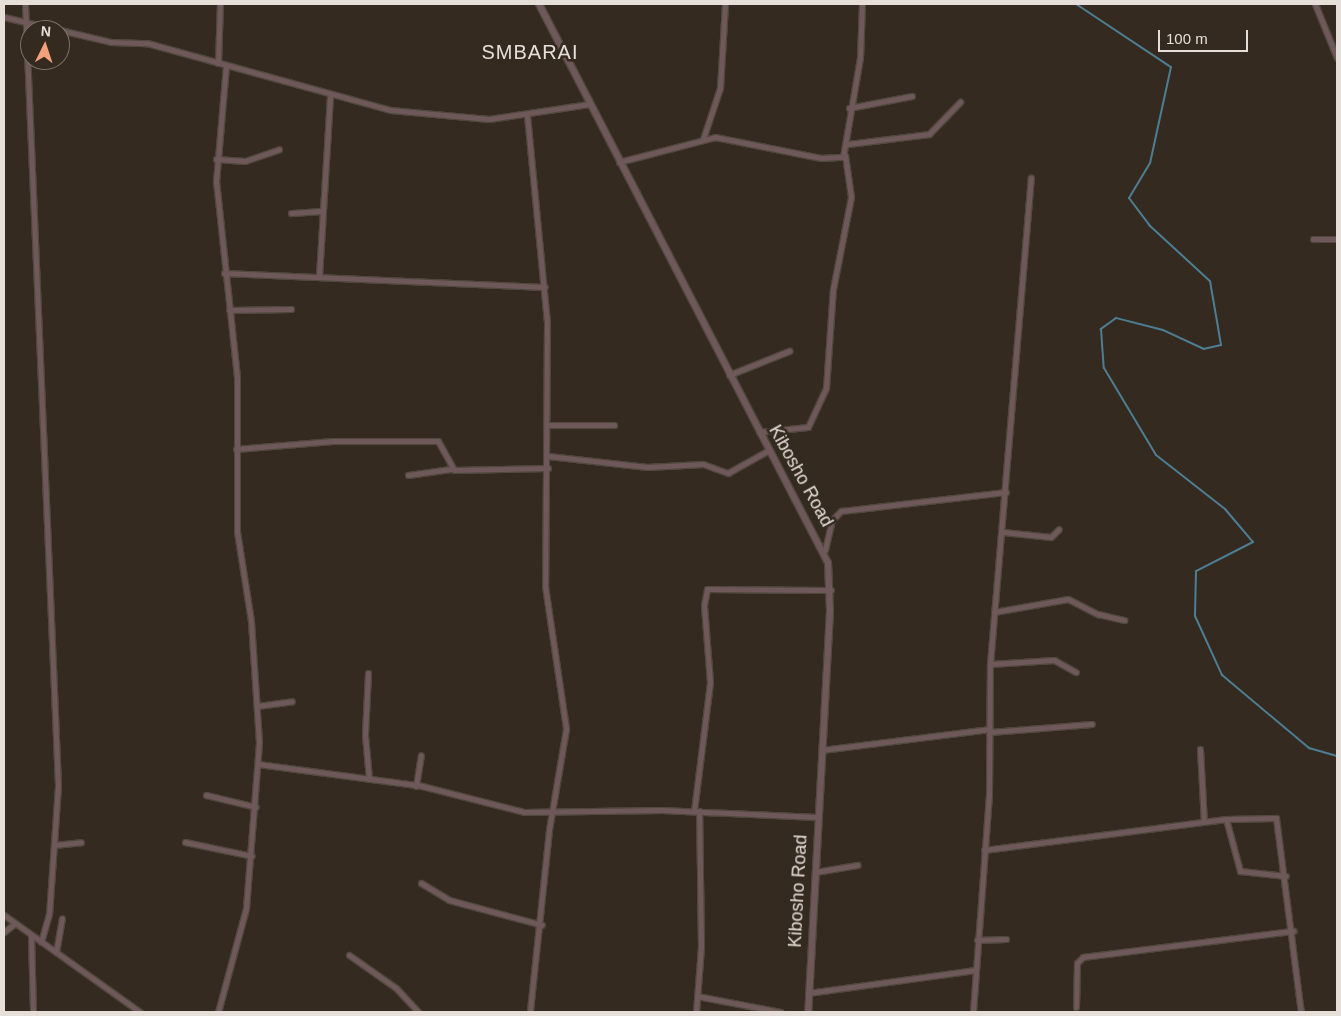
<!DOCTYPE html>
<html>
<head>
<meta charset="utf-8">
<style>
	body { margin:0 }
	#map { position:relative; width:1341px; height:1016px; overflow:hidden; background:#342a20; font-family:Helvetica,sans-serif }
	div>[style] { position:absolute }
	.stream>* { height:2px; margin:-1px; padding:0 1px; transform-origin:1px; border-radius:1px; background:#4d7e94 }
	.roads { filter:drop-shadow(1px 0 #50473e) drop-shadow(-1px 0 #50473e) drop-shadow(0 1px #50473e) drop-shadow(0 -1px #50473e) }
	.minor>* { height:5px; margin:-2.5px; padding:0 2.5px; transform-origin:2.5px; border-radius:2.5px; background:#6e585a }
	.tertiary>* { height:6px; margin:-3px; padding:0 3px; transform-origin:3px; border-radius:3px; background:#6e585a }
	span { translate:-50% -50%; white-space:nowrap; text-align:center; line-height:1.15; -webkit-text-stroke:5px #342a20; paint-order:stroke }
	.street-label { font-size:18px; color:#e6dfd9 }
	.quarter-label { font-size:20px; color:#e6dfd9; letter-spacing:1px }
	.frame { position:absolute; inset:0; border:5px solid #e6dfd9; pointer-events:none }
	.north { position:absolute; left:20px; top:20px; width:50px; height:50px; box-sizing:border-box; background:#342a20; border:1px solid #7b726a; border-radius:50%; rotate:4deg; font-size:14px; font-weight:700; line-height:20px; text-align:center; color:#e6dfd9 }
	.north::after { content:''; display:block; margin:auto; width:18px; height:22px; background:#f1a17c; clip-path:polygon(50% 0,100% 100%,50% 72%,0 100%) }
	.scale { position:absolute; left:1158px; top:30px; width:90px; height:22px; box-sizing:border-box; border:2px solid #e6dfd9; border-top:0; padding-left:6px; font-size:15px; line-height:18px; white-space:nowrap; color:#e6dfd9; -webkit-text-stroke:4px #342a20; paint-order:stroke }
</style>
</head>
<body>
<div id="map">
	<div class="stream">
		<div style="left:1076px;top:4px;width:114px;rotate:33.6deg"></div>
		<div style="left:1171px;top:67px;width:98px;rotate:102.3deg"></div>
		<div style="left:1150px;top:163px;width:41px;rotate:121deg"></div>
		<div style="left:1129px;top:198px;width:34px;rotate:53deg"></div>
		<div style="left:1149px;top:225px;width:83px;rotate:42.6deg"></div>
		<div style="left:1210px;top:281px;width:65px;rotate:80.2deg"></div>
		<div style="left:1221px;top:345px;width:17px;rotate:167deg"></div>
		<div style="left:1204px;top:349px;width:45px;rotate:-155.1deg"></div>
		<div style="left:1163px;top:330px;width:49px;rotate:-165.7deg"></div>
		<div style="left:1116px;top:318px;width:19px;rotate:144deg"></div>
		<div style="left:1101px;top:329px;width:39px;rotate:86deg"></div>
		<div style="left:1104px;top:368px;width:101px;rotate:59.1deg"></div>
		<div style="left:1156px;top:455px;width:88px;rotate:38deg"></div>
		<div style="left:1225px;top:509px;width:43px;rotate:49.7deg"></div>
		<div style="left:1253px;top:542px;width:64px;rotate:153deg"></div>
		<div style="left:1196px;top:571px;width:45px;rotate:91.3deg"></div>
		<div style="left:1195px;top:616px;width:65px;rotate:65.4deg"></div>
		<div style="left:1222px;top:675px;width:114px;rotate:40deg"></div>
		<div style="left:1309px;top:748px;width:29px;rotate:16deg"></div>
	</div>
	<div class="roads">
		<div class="minor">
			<div style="left:25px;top:4px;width:783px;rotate:87.58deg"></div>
			<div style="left:58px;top:786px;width:128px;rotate:94deg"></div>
			<div style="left:49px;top:914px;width:29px;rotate:106deg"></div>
			<div style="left:1315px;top:4px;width:58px;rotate:67.8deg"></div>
			<div style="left:4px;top:17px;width:57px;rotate:13.3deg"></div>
			<div style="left:60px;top:30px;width:52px;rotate:13.2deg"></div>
			<div style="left:111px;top:42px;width:36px;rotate:2deg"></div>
			<div style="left:147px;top:43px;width:252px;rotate:15.4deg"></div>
			<div style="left:390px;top:110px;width:99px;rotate:5.2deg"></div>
			<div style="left:489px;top:119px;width:101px;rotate:-8.5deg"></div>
			<div style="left:218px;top:63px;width:59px;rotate:-88.1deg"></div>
			<div style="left:849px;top:108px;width:64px;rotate:-10.8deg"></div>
			<div style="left:527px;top:115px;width:207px;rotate:84.5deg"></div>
			<div style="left:547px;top:321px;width:265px;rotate:90.4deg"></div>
			<div style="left:545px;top:586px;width:145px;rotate:81.6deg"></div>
			<div style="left:566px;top:729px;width:102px;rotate:99.6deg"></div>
			<div style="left:549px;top:830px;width:183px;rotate:96deg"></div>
			<div style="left:703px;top:139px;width:54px;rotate:-71.6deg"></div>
			<div style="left:720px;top:88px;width:84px;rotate:-86.6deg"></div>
			<div style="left:848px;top:144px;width:82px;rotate:-7deg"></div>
			<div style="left:929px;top:134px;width:45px;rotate:-45.9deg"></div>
			<div style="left:216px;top:159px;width:29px;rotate:4deg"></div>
			<div style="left:245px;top:161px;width:36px;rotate:-19deg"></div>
			<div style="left:619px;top:162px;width:99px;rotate:-14.6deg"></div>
			<div style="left:715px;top:137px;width:108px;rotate:11.2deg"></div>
			<div style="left:821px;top:158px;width:22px;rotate:-3deg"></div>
			<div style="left:843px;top:157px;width:100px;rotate:-80.3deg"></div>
			<div style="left:860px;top:58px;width:54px;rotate:-87.9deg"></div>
			<div style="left:291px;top:213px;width:31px;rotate:-4deg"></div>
			<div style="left:1313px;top:239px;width:24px"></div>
			<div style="left:224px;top:273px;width:321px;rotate:2.5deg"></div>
			<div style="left:319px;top:276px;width:179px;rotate:-86.5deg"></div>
			<div style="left:229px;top:310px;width:62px;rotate:-0.9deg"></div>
			<div style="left:729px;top:375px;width:65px;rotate:-21.8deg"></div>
			<div style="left:547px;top:425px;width:67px"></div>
			<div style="left:759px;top:432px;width:49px;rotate:-5.8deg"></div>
			<div style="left:808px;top:427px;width:43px;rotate:-65.2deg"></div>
			<div style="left:826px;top:388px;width:99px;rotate:-86deg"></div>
			<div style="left:833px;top:289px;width:94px;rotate:-78.9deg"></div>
			<div style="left:851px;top:197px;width:42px;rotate:-98.1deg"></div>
			<div style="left:236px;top:449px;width:97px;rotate:-4.7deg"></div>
			<div style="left:333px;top:441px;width:105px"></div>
			<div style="left:438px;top:441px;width:33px;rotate:61deg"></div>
			<div style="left:454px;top:470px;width:94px;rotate:-1.2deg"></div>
			<div style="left:548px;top:456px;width:100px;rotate:6.3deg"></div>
			<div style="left:647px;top:467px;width:56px;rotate:-3.1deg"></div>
			<div style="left:703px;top:464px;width:27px;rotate:20deg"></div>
			<div style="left:728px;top:473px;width:47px;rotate:-29.3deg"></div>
			<div style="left:408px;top:475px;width:43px;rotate:-7.9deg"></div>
			<div style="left:1003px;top:532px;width:48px;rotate:5.9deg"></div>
			<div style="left:1051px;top:537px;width:11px;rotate:-45deg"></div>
			<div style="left:825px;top:550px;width:31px;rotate:-77deg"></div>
			<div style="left:832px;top:520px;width:13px;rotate:-45deg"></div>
			<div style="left:841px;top:511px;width:166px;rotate:-6.6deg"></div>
			<div style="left:994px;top:612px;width:75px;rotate:-10deg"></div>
			<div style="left:1068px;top:599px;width:34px;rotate:27deg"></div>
			<div style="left:1098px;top:614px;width:27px;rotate:13deg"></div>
			<div style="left:990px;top:664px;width:64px;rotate:-3.6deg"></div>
			<div style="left:1054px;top:660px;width:25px;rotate:29deg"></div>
			<div style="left:368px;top:673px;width:62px;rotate:92.8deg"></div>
			<div style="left:365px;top:735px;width:44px;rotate:84.8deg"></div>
			<div style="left:258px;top:706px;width:34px;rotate:-8deg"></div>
			<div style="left:990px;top:732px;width:102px;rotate:-4.5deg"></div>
			<div style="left:1200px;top:749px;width:73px;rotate:86.9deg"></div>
			<div style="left:822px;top:750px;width:169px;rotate:-7.1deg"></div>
			<div style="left:258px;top:764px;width:165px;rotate:7.6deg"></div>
			<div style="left:422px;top:786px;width:105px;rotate:14.3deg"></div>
			<div style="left:524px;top:812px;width:138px;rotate:-0.8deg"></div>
			<div style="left:662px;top:810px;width:155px;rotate:2.6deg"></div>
			<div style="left:416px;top:786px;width:31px;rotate:-81deg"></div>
			<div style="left:206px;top:795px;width:51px;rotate:13.5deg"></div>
			<div style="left:694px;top:811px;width:130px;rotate:-82.9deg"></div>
			<div style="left:710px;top:682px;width:77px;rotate:-94.5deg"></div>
			<div style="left:704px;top:605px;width:16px;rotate:-79deg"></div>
			<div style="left:707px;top:589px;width:124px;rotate:0.5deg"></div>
			<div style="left:1226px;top:819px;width:54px;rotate:74.9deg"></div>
			<div style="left:1240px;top:871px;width:46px;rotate:6.2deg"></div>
			<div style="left:185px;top:842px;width:68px;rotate:11.8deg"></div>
			<div style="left:54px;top:845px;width:27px;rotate:-6deg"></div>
			<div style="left:984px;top:850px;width:244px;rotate:-7.3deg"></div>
			<div style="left:1226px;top:819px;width:50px;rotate:-1.1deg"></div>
			<div style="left:1276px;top:818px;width:196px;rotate:82.7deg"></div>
			<div style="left:815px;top:872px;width:43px;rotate:-9.5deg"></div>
			<div style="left:421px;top:883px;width:33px;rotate:31deg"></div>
			<div style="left:449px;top:900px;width:96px;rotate:15deg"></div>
			<div style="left:4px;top:915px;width:167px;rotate:35.5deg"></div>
			<div style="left:4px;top:932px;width:14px;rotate:-39deg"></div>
			<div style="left:31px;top:935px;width:77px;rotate:88.5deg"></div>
			<div style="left:977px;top:940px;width:29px;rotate:-2deg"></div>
			<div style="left:56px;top:952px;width:34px;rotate:-80deg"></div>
			<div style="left:349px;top:955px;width:57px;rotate:35.1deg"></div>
			<div style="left:396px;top:988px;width:33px;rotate:47deg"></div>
			<div style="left:808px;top:993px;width:169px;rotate:-7.8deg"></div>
			<div style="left:697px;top:996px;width:85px;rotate:10.9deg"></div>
			<div style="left:1076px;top:1007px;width:44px;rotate:-88.7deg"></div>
			<div style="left:1077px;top:963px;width:8px;rotate:-45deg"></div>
			<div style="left:1083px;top:957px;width:212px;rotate:-7.1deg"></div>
			<div style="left:218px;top:1012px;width:108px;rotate:-74.9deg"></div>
			<div style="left:246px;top:908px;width:167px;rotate:-85.5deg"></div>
			<div style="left:259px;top:742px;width:121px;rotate:-93.8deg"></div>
			<div style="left:251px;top:621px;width:90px;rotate:-98.9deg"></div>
			<div style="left:237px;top:532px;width:155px;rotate:-90deg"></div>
			<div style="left:237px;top:377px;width:196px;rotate:-96.1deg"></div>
			<div style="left:216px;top:182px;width:117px;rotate:-85.1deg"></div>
			<div style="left:696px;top:1012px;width:65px;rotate:-85.6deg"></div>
			<div style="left:701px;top:947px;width:136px;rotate:-90.8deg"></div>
			<div style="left:973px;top:1012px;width:218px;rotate:-85.8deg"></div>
			<div style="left:989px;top:795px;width:131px;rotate:-89.6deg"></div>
			<div style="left:990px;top:664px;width:488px;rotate:-85.2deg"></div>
		</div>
		<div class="tertiary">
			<div style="left:539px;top:4px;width:629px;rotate:62.66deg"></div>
			<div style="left:828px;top:563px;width:48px;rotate:87.6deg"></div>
			<div style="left:830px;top:611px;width:402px;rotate:93.1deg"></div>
		</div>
	</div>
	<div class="street-label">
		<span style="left:801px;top:476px;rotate:61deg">Kibosho Road</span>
		<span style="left:798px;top:891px;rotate:-87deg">Kibosho Road</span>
	</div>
	<div class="quarter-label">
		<span style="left:530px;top:52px">SMBARAI</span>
	</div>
	<div class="frame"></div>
	<div class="north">N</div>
	<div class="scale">100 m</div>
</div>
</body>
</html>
